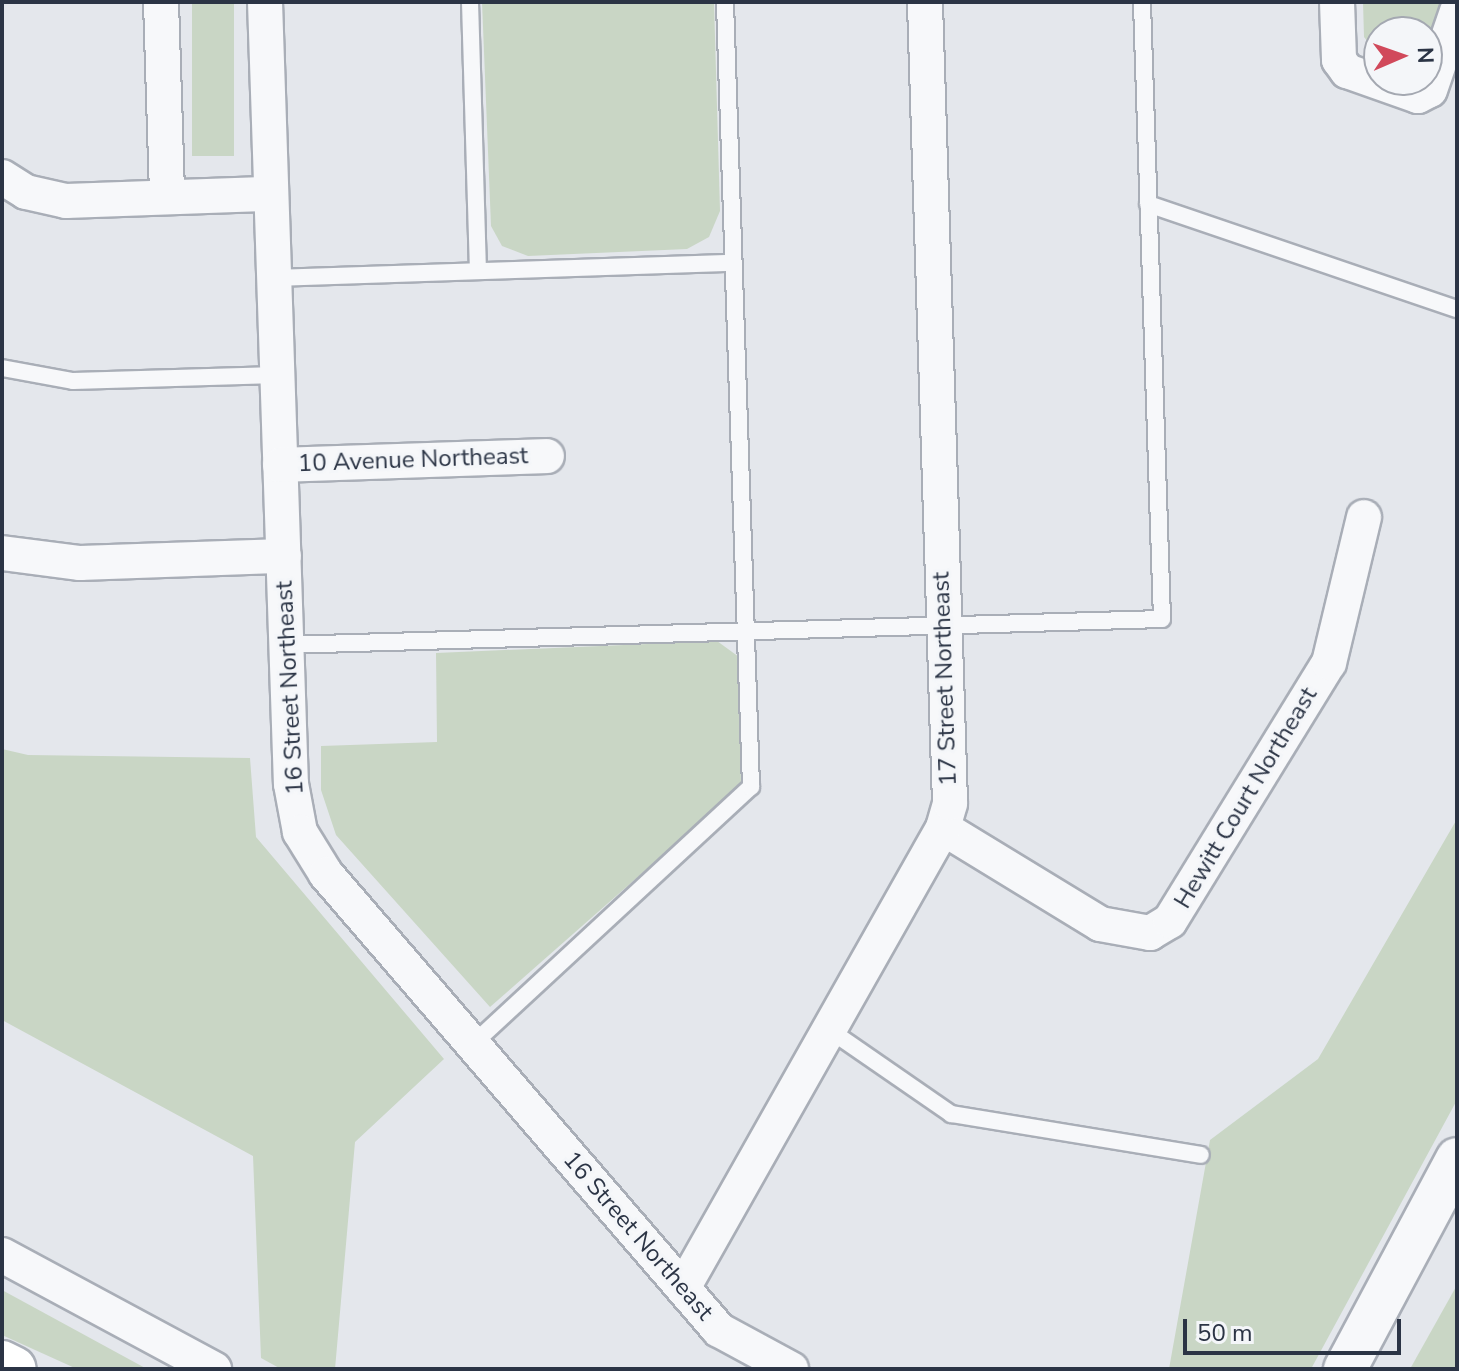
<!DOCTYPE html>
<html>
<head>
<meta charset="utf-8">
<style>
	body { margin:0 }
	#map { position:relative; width:1459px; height:1371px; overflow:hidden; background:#e4e7ec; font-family:"Nunito Sans",sans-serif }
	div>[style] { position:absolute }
	.green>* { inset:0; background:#c9d6c5; transform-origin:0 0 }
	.roads { filter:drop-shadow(2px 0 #a9aeb7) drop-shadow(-2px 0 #a9aeb7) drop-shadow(0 2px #a9aeb7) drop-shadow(0 -2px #a9aeb7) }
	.service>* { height:16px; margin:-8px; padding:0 8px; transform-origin:8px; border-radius:8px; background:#f7f8fa }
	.minor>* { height:34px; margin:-17px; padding:0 17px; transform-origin:17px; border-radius:17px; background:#f7f8fa }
	.tertiary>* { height:42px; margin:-21px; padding:0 21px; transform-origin:21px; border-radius:21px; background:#f7f8fa }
	.secondary>* { height:44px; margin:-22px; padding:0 22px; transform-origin:22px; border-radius:22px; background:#fff }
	span { translate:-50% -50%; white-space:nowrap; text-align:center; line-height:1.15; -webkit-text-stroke:6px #f4f6f9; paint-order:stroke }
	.street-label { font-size:24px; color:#2b3445 }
	.frame { position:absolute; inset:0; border:4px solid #2b3445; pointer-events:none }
	.north { position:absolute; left:1363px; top:16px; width:80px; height:80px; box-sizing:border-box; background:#f4f6f9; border:2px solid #a4a8b1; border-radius:50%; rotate:88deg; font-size:22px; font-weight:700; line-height:32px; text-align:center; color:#2b3445 }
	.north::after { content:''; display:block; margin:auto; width:28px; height:36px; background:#d1495b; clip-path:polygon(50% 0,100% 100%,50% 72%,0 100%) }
	.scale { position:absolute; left:1183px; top:1319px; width:218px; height:36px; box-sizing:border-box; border:4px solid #2b3445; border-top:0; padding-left:10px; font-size:24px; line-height:28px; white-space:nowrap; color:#2b3445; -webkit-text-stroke:6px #f4f6f9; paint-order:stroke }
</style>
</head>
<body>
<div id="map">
	<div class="green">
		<div style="left:192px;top:2px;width:42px;height:154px"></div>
		<div style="clip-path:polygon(482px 2px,714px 2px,720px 211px,709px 237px,687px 249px,528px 256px,502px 246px,491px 226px)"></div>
		<div style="clip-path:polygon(1363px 2px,1440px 2px,1427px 41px,1427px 32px,1379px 32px,1379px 56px,1364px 37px)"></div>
		<div style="clip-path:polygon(717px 641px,739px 657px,741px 786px,490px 1007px,336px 835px,321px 790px,321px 746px,437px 742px,436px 653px)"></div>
		<div style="clip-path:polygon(2px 749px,28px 755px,250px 758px,256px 837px,444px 1059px,355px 1142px,335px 1369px,281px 1369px,261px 1358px,253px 1156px,2px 1020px)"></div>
		<div style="clip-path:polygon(1457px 819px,1457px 1100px,1311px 1369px,1169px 1369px,1210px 1140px,1318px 1059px)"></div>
		<div style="clip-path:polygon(1457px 1285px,1457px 1369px,1410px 1369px)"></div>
		<div style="clip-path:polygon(2px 1290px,147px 1369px,77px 1369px,2px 1335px)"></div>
	</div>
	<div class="roads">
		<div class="service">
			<div style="left:470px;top:2px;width:268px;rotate:88.3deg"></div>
			<div style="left:1148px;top:204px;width:326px;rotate:18.8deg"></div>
			<div style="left:274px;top:278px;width:459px;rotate:-1.9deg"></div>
			<div style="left:2px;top:368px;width:72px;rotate:10.4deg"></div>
			<div style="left:73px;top:381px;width:204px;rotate:-1.7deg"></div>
			<div style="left:286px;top:645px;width:876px;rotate:-1.7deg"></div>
			<div style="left:1162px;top:619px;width:617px;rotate:-91.86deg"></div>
			<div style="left:828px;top:1029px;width:150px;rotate:34.6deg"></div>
			<div style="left:951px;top:1114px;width:253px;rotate:9.3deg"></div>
			<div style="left:473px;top:1044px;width:379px;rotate:-42.8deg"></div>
			<div style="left:751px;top:787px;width:785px;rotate:-91.9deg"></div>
		</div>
		<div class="minor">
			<div style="left:161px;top:2px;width:195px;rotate:88.2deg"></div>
			<div style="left:265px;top:2px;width:782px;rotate:88.1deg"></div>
			<div style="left:291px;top:784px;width:49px;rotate:79.4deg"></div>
			<div style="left:300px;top:832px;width:49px;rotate:58.2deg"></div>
			<div style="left:326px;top:874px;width:602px;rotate:49.24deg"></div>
			<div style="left:719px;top:1330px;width:82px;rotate:28.4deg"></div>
			<div style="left:1337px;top:2px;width:58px;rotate:88deg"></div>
			<div style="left:1339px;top:60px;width:14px;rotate:54deg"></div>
			<div style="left:1347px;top:71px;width:75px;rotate:19.4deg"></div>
			<div style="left:1418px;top:96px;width:13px;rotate:-27deg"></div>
			<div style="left:1430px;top:90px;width:83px;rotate:-71.1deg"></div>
			<div style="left:2px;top:177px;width:28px;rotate:32deg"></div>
			<div style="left:26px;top:192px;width:41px;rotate:12.7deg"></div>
			<div style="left:66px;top:201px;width:205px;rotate:-2deg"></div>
			<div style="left:280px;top:465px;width:267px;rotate:-1.9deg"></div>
			<div style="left:2px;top:553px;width:79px;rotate:7.3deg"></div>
			<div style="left:80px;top:563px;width:204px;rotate:-2deg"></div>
			<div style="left:943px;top:828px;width:184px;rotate:31.4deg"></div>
			<div style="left:1100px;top:924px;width:51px;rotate:10.2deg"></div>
			<div style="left:1150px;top:933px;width:23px;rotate:-31deg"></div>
			<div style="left:1170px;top:921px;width:303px;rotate:-58.4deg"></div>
			<div style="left:1329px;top:663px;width:150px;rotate:-76.5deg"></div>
			<div style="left:2px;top:1255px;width:241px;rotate:28.3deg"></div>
			<div style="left:683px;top:1288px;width:528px;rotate:-60.52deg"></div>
			<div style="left:943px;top:828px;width:26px;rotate:-74deg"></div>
			<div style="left:950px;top:803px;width:801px;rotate:-91.79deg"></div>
		</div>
		<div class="tertiary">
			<div style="left:1345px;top:1369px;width:238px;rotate:-61.9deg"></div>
		</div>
		<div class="secondary">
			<div style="left:2px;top:1363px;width:13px;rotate:27deg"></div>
		</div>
	</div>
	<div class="street-label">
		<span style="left:413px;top:460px;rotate:-2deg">10 Avenue Northeast</span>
		<span style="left:945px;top:679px;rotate:-92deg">17 Street Northeast</span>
		<span style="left:290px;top:688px;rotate:-93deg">16 Street Northeast</span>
		<span style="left:1246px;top:798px;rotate:-59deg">Hewitt Court Northeast</span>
		<span style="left:638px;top:1236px;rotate:49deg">16 Street Northeast</span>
	</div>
	<div class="frame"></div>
	<div class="north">N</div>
	<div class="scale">50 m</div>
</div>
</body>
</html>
